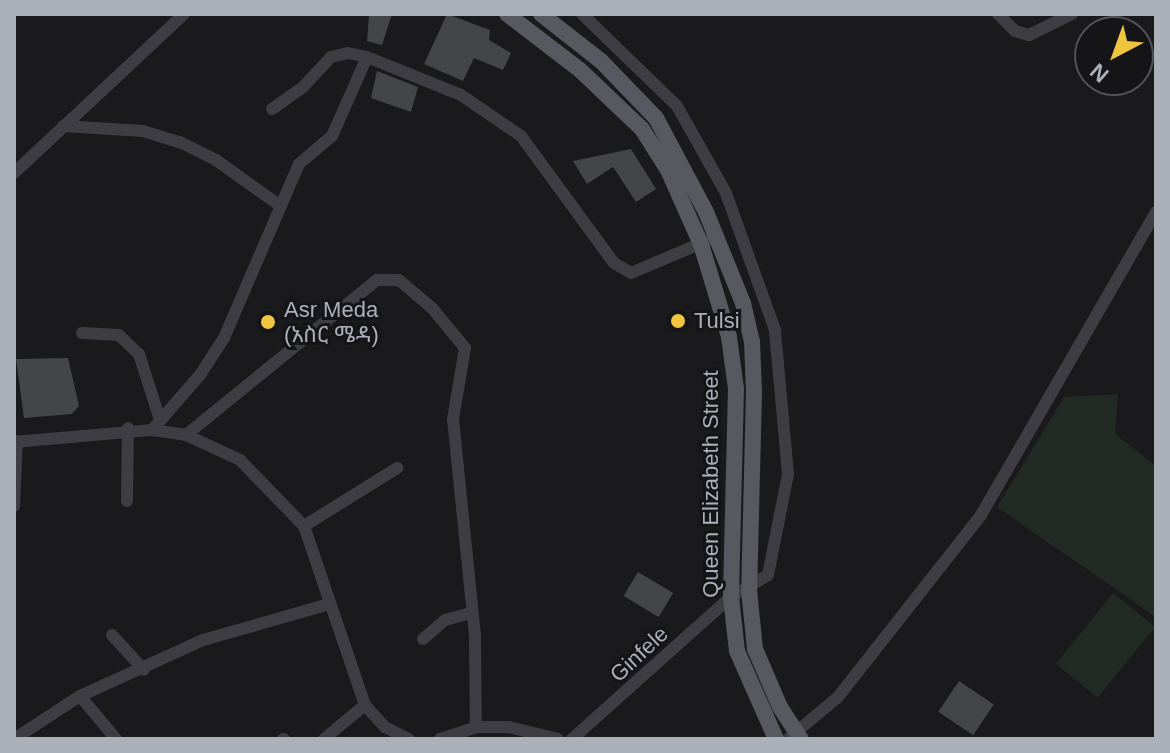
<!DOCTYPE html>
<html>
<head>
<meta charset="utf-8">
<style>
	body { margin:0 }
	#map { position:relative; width:1170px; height:753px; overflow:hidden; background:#1a1a1c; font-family:Helvetica,"Noto Sans Ethiopic",sans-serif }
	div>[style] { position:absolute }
	.green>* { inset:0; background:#212a23; transform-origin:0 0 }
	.building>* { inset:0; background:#444549; transform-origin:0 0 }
	.minor>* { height:12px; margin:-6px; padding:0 6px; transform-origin:6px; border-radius:6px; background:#3d3d43 }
	.major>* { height:16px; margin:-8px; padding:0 8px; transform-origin:8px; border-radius:8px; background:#575860 }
	.major-bridge>* { height:16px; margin:-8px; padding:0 8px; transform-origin:8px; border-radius:8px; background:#575860 }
	.dots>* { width:22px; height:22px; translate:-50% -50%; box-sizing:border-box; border:4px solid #151517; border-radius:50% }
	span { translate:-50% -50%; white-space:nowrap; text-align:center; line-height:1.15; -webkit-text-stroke:6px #151517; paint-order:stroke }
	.poi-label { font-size:22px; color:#acb0bb }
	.left { translate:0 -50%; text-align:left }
	.street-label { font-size:22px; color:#acb0bb }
	.frame { position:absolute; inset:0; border:16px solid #acb0bb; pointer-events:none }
	.north { position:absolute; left:1074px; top:16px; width:80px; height:80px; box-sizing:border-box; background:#151517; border:2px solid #515359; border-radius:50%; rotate:221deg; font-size:22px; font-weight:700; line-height:32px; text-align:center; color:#acb0bb }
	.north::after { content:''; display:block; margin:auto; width:28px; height:36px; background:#efc43e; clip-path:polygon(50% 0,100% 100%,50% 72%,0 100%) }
</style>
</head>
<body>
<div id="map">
	<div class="green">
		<div style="clip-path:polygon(1118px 394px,1115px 434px,1156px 466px,1156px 617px,997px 507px,1064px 397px)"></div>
		<div style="left:1113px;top:593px;width:54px;height:91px;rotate:39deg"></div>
	</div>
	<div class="building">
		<div style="clip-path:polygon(369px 14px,392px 14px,382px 45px,367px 41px)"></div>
		<div style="clip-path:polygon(447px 14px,490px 30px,489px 40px,511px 53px,503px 70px,474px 58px,463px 81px,424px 64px)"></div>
		<div style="clip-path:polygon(377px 71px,418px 87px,411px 112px,371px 98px)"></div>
		<div style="clip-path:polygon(631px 149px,656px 189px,636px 202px,613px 167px,587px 184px,573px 161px)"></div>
		<div style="clip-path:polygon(68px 358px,79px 406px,72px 414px,24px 418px,16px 359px)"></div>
		<div style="left:638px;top:572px;width:41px;height:28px;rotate:31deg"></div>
		<div style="left:959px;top:681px;width:42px;height:37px;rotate:34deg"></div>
	</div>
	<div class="minor">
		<div style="left:998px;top:14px;width:24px;rotate:45deg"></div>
		<div style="left:1015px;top:31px;width:15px;rotate:16deg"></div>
		<div style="left:1029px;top:35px;width:48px;rotate:-26deg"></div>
		<div style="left:272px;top:109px;width:38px;rotate:-35deg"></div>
		<div style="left:303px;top:87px;width:41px;rotate:-47deg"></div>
		<div style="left:331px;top:57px;width:17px;rotate:-13deg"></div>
		<div style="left:348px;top:53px;width:19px;rotate:12deg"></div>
		<div style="left:367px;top:57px;width:101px;rotate:22deg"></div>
		<div style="left:461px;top:95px;width:73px;rotate:34.3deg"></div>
		<div style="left:521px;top:136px;width:157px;rotate:53.8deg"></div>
		<div style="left:614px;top:263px;width:20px;rotate:30deg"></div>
		<div style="left:631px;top:273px;width:92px;rotate:-23deg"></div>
		<div style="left:63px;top:126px;width:80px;rotate:3.6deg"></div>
		<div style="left:143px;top:131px;width:39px;rotate:17deg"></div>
		<div style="left:180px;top:142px;width:40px;rotate:26.6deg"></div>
		<div style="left:216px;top:160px;width:77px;rotate:35.5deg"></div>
		<div style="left:14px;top:173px;width:233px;rotate:-43.1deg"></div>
		<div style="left:82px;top:333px;width:37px;rotate:3deg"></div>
		<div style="left:119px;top:335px;width:28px;rotate:44deg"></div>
		<div style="left:139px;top:354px;width:69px;rotate:72.3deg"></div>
		<div style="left:152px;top:430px;width:73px;rotate:-48.9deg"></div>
		<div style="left:200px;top:375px;width:44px;rotate:-57deg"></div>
		<div style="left:224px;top:338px;width:189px;rotate:-66.7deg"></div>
		<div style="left:299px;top:164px;width:43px;rotate:-40.3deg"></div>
		<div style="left:332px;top:136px;width:86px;rotate:-66.1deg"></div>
		<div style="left:186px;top:435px;width:246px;rotate:-39.1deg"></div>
		<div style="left:377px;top:280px;width:22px"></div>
		<div style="left:399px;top:280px;width:43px;rotate:40.3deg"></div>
		<div style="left:432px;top:308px;width:52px;rotate:50.5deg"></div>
		<div style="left:465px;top:348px;width:72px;rotate:99.6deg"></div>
		<div style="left:453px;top:419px;width:219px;rotate:84.2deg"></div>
		<div style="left:475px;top:637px;width:90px;rotate:89.4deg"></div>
		<div style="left:14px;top:442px;width:139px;rotate:-5deg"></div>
		<div style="left:152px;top:430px;width:34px;rotate:8deg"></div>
		<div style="left:186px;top:435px;width:60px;rotate:24.8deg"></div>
		<div style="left:240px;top:460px;width:92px;rotate:45.9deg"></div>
		<div style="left:304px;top:526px;width:189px;rotate:71.2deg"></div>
		<div style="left:365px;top:705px;width:30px;rotate:48deg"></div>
		<div style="left:385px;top:727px;width:27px;rotate:27deg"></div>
		<div style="left:127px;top:501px;width:73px;rotate:-89.2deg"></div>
		<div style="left:14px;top:506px;width:65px;rotate:-87.4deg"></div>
		<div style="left:304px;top:526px;width:110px;rotate:-31.9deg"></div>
		<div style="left:112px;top:635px;width:47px;rotate:47.6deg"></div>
		<div style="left:423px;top:639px;width:29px;rotate:-41deg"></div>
		<div style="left:445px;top:620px;width:28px;rotate:-15deg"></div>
		<div style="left:80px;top:696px;width:56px;rotate:50.1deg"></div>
		<div style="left:14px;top:739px;width:79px;rotate:-33.1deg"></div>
		<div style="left:80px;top:696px;width:135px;rotate:-24.5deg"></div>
		<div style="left:203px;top:640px;width:131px;rotate:-15.9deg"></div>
		<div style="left:283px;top:739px;width:1px"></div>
		<div style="left:324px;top:739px;width:53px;rotate:-39.7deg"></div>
		<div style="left:440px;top:739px;width:38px;rotate:-18deg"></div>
		<div style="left:476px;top:727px;width:33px"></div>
		<div style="left:509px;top:727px;width:50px;rotate:13.8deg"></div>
		<div style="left:572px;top:739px;width:213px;rotate:-41.8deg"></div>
		<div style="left:731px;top:597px;width:43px;rotate:-30.7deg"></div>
		<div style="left:768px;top:575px;width:103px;rotate:-78.8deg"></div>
		<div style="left:788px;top:474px;width:145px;rotate:-95.2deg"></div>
		<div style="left:775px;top:330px;width:145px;rotate:-109.7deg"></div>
		<div style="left:726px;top:193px;width:100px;rotate:-119.4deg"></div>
		<div style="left:677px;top:106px;width:132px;rotate:-135.9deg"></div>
		<div style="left:788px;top:739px;width:65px;rotate:-40deg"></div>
		<div style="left:838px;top:697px;width:231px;rotate:-51.8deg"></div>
		<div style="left:981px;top:515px;width:350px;rotate:-60deg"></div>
	</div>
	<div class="major">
		<div style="left:507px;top:14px;width:92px;rotate:37.5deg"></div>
		<div style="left:580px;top:70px;width:86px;rotate:43.6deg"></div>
		<div style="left:642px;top:129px;width:49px;rotate:57.6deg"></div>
		<div style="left:668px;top:170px;width:81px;rotate:66deg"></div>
		<div style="left:701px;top:244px;width:97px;rotate:73.2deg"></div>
		<div style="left:729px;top:337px;width:52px;rotate:82.3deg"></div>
		<div style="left:736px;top:389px;width:208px;rotate:91.4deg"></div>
		<div style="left:731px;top:597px;width:54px;rotate:83.7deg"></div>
		<div style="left:737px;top:651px;width:96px;rotate:66.1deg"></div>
		<div style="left:541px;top:14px;width:76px;rotate:38.1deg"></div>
		<div style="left:601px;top:61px;width:79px;rotate:46deg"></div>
		<div style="left:656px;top:118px;width:106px;rotate:62deg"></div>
		<div style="left:706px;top:212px;width:98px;rotate:67.9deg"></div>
		<div style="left:743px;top:303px;width:40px;rotate:77deg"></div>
		<div style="left:752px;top:342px;width:50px;rotate:87.7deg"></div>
		<div style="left:754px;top:392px;width:198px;rotate:91.4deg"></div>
		<div style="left:749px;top:590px;width:59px;rotate:84.2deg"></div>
	</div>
	<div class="major-bridge">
		<div style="left:755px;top:649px;width:63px;rotate:66.7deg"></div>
		<div style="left:780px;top:707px;width:38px;rotate:57deg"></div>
	</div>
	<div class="dots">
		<div style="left:678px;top:321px;background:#efc43e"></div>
		<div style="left:268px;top:322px;background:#efc43e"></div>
	</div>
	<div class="poi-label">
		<span class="left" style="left:284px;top:322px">Asr Meda<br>(አስር ሜዳ)</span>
		<span class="left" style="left:694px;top:321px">Tulsi</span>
	</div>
	<div class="street-label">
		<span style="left:711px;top:484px;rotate:-90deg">Queen Elizabeth Street</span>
		<span style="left:639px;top:654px;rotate:-43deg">Ginfele</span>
	</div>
	<div class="frame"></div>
	<div class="north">N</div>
</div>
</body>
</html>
